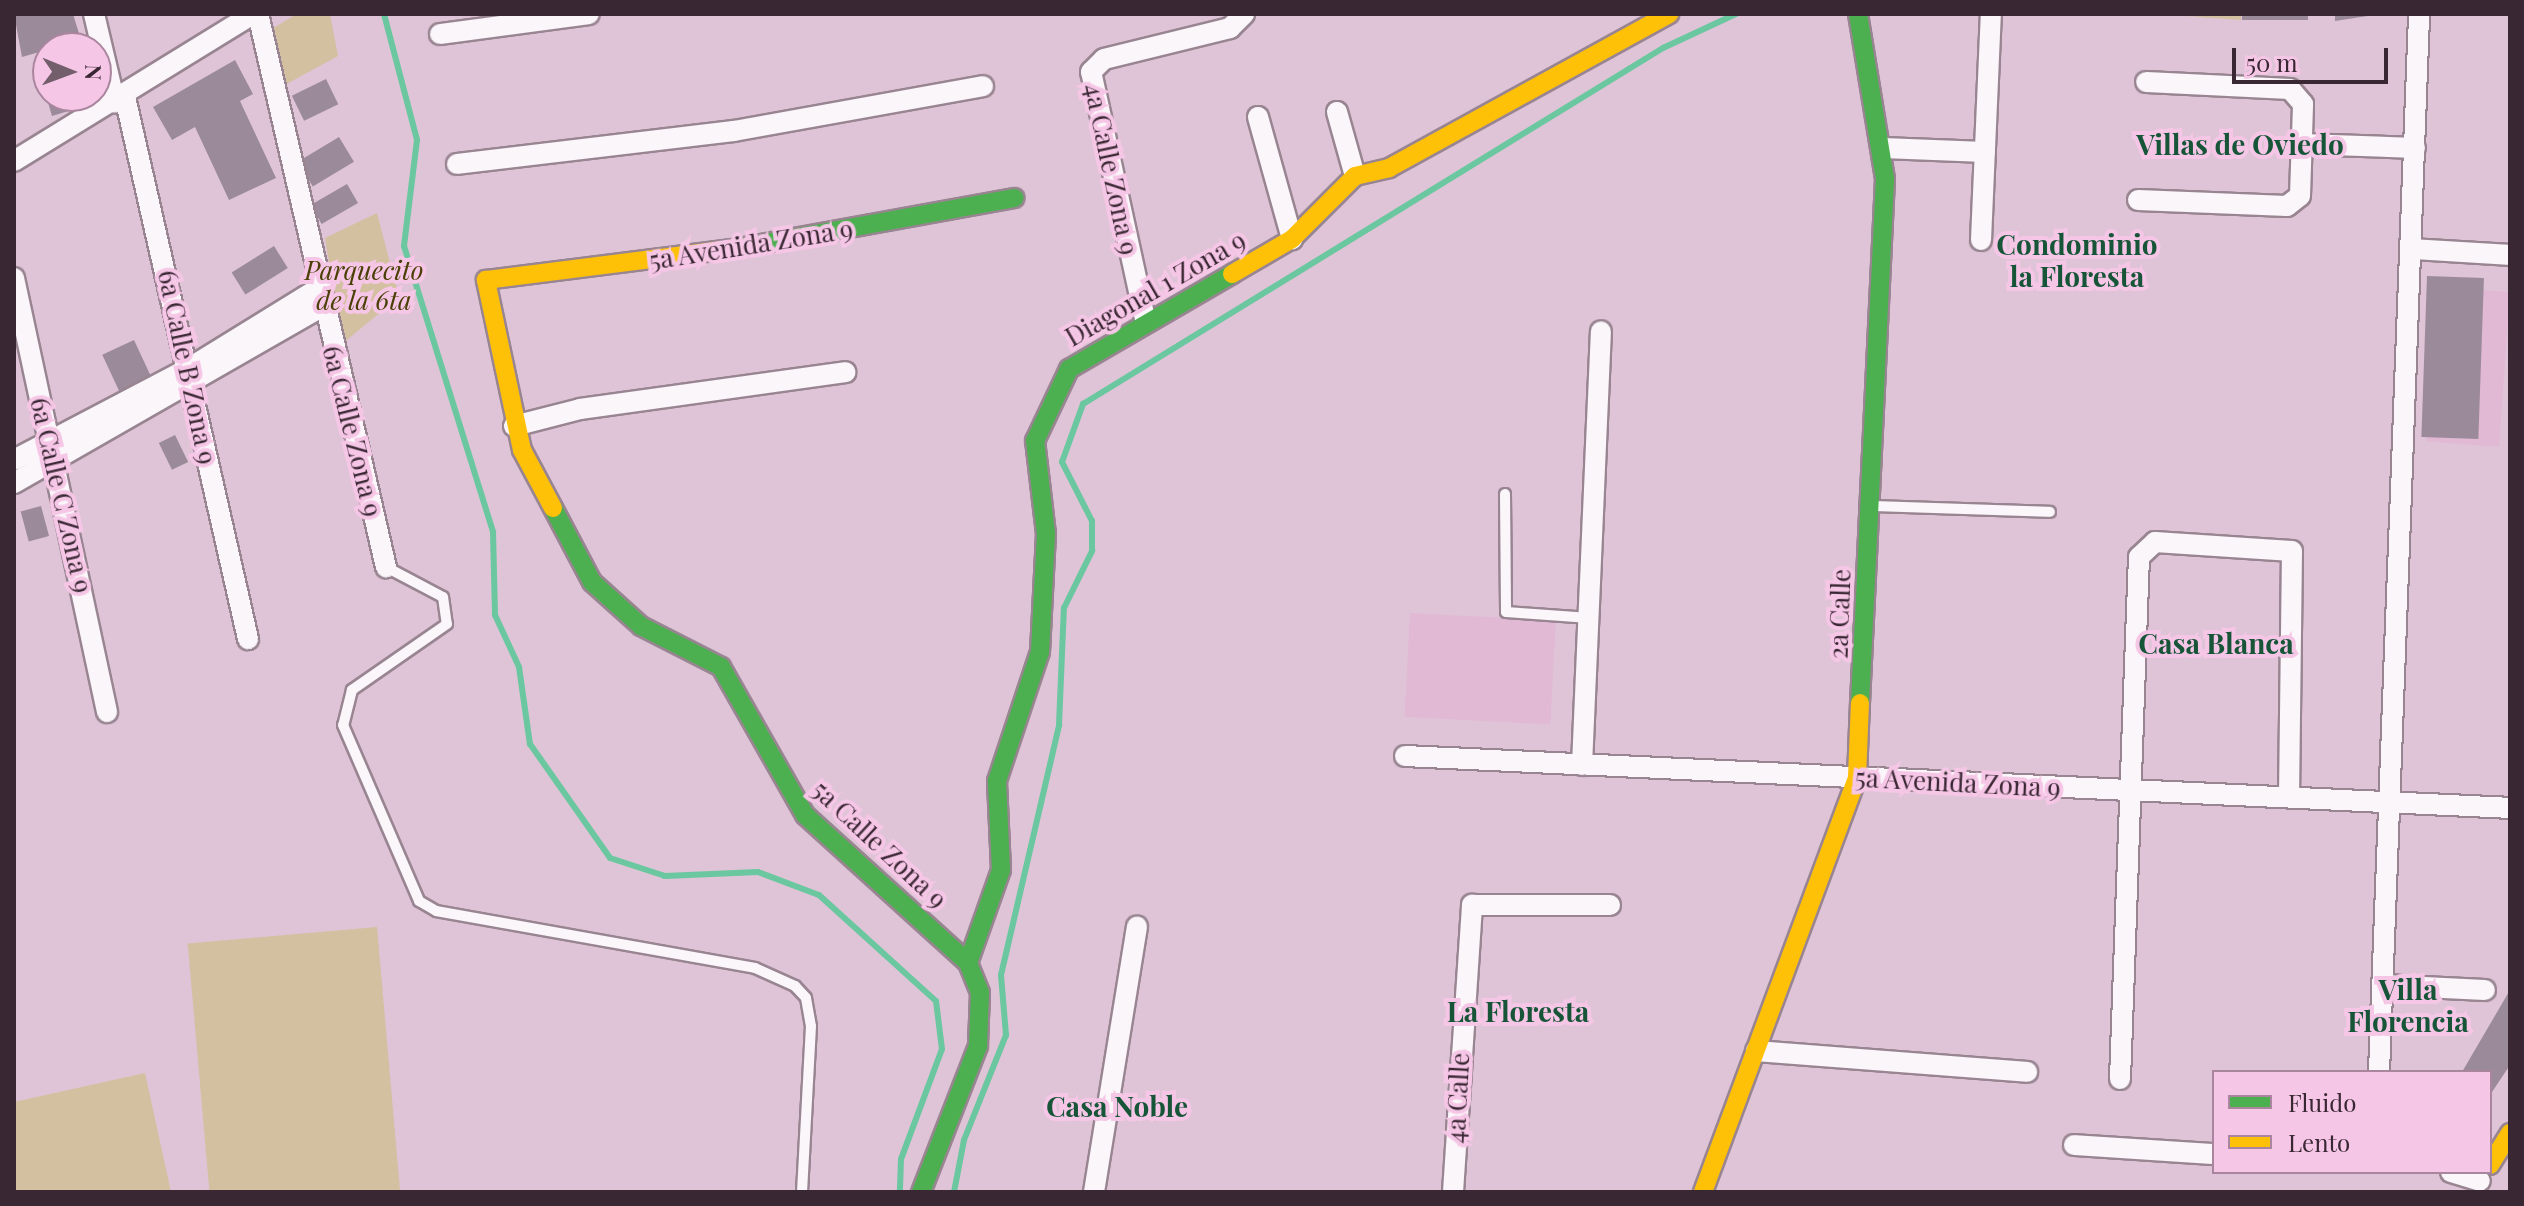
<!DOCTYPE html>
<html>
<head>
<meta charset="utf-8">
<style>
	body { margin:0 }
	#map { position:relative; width:2524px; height:1206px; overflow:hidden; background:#dec4d6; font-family:"Playfair Display",serif }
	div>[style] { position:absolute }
	.built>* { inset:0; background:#e2b9d5; transform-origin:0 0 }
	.green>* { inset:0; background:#d3c0a1; transform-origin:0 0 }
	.stream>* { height:6px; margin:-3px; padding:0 3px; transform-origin:3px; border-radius:3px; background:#6ac79f }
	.building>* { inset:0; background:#9b8a99; transform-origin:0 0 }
	.roads { filter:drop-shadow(2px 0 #998592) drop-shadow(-2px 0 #998592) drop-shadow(0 2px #998592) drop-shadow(0 -2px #998592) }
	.lane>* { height:10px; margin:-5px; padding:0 5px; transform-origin:5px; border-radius:5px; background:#faf6f9 }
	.street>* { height:20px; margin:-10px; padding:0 10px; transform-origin:10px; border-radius:10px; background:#faf6f9 }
	.fast>* { height:18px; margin:-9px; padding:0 9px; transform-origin:9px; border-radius:9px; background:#4caf50 }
	.slow>* { height:18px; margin:-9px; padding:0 9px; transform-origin:9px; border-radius:9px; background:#ffc107 }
	span { translate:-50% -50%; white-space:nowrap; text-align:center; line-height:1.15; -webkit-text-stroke:8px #f6c6e6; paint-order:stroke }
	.street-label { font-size:26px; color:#392733 }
	.park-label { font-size:26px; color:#4a4006; font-style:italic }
	.neighbourhood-label { font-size:28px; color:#175538; font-weight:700 }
	.frame { position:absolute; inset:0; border:16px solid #392733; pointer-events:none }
	.legend { position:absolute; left:2212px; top:1070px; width:280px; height:104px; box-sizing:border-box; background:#f6c6e6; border:2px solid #aa869e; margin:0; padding:10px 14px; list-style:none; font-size:24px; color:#392733 }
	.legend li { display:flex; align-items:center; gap:16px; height:40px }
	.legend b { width:40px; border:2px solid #aa869e }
	.north { position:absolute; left:32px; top:32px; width:80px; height:80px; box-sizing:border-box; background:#f6c6e6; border:2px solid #aa869e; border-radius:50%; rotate:91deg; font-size:22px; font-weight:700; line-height:32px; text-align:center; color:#392733 }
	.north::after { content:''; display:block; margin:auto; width:28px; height:36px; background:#735e6c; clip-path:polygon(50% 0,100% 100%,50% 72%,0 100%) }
	.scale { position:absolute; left:2232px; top:48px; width:156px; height:36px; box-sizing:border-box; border:4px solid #392733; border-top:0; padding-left:10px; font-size:24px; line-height:28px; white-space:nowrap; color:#392733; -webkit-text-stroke:6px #f6c6e6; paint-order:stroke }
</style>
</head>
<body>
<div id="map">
	<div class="built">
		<div style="left:2437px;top:287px;width:73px;height:155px;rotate:4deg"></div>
		<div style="left:1410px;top:613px;width:146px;height:104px;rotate:3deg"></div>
	</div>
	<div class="green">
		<div style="clip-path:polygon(297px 14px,330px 14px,338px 56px,283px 86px,270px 30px)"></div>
		<div style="clip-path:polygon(2159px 14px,2241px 14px,2241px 20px)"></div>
		<div style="clip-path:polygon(377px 213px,399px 297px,342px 344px,325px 238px)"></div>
		<div style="left:377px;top:927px;width:266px;height:190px;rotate:85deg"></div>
		<div style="clip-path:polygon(145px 1073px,171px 1192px,14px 1192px,14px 1102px)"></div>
	</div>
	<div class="stream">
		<div style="left:384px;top:14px;width:130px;rotate:75.3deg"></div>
		<div style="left:417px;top:140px;width:107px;rotate:97deg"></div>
		<div style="left:404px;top:246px;width:300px;rotate:72.7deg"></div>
		<div style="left:493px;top:532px;width:83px;rotate:88.6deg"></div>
		<div style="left:495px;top:615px;width:57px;rotate:65.2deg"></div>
		<div style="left:519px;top:667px;width:78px;rotate:81.9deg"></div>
		<div style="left:530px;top:744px;width:139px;rotate:54.9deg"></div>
		<div style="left:610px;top:858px;width:58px;rotate:18.1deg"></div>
		<div style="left:665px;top:876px;width:93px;rotate:-2.5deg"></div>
		<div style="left:758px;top:872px;width:65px;rotate:20.7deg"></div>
		<div style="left:819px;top:895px;width:158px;rotate:42.2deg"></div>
		<div style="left:936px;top:1001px;width:48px;rotate:82.9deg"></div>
		<div style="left:942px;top:1049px;width:117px;rotate:110.4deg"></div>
		<div style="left:901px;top:1159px;width:33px;rotate:92deg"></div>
		<div style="left:954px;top:1192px;width:53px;rotate:-79.1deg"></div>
		<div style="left:964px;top:1140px;width:113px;rotate:-68.2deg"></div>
		<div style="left:1006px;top:1035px;width:60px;rotate:-94.8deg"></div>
		<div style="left:1001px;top:975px;width:257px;rotate:-76.9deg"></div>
		<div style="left:1059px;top:725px;width:117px;rotate:-87.6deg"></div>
		<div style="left:1064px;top:608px;width:64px;rotate:-63.8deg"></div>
		<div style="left:1092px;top:551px;width:30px;rotate:-90deg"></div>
		<div style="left:1092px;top:521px;width:66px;rotate:-117deg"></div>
		<div style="left:1062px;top:462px;width:62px;rotate:-70.1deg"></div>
		<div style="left:1083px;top:404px;width:681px;rotate:-31.54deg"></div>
		<div style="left:1663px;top:48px;width:81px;rotate:-25deg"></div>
	</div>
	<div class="building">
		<div style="clip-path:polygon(14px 14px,73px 14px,81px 40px,22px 57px)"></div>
		<div style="left:2242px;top:14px;width:66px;height:6px"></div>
		<div style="clip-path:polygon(2335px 14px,2381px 14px,2335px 21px)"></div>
		<div style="clip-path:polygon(235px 60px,253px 94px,240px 101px,276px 178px,229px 200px,195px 127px,172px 140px,153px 107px)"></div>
		<div style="clip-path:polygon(102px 71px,111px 98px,52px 116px,44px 89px,48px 96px,96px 96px)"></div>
		<div style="left:326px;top:79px;width:28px;height:38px;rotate:64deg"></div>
		<div style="left:339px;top:137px;width:29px;height:48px;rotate:59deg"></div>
		<div style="left:347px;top:184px;width:22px;height:42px;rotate:60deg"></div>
		<div style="left:274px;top:246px;width:26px;height:50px;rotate:58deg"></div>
		<div style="left:2427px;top:276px;width:57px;height:161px;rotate:2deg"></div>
		<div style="left:134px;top:340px;width:41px;height:35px;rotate:65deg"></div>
		<div style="left:175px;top:435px;width:30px;height:18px;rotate:64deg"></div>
		<div style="left:41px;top:506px;width:31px;height:21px;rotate:75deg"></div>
		<div style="clip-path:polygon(2510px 990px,2510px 1065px,2490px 1095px,2490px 1072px,2462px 1072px)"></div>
	</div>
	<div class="roads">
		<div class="lane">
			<div style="left:1505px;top:494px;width:118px;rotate:89.5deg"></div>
			<div style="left:1506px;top:612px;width:84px;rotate:4.1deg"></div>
			<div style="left:1871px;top:506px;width:179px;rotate:1.9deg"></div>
			<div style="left:386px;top:567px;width:64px;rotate:27.8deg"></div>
			<div style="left:443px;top:597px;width:27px;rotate:82deg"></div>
			<div style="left:447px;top:624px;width:116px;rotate:145.2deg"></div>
			<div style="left:352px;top:690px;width:36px;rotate:104deg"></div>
			<div style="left:343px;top:725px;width:192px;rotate:66.6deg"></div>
			<div style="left:419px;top:901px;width:20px;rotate:30deg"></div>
			<div style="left:436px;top:911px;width:324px;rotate:10.1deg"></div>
			<div style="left:755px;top:968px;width:44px;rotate:24.2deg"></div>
			<div style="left:795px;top:986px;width:16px;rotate:47deg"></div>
			<div style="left:806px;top:998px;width:28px;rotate:80deg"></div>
			<div style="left:811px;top:1026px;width:166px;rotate:93.1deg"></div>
		</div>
		<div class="street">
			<div style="left:94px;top:14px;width:91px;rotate:76.7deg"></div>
			<div style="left:258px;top:14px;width:568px;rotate:76.97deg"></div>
			<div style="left:440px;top:34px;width:150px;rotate:-7.6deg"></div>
			<div style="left:125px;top:97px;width:556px;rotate:77.21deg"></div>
			<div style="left:1337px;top:112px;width:66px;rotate:74.3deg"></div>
			<div style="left:1258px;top:117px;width:127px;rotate:74.4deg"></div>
			<div style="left:2302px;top:144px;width:113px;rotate:2deg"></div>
			<div style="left:1883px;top:148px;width:102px;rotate:2.2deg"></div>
			<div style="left:14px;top:161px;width:281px;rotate:-31.6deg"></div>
			<div style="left:457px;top:164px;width:279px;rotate:-6.8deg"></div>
			<div style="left:734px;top:131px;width:253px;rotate:-10.2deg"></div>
			<div style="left:2138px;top:200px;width:149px;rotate:2.3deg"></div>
			<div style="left:2287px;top:206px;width:16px;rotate:-38deg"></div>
			<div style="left:2300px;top:196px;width:92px;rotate:-88.1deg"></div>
			<div style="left:2303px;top:104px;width:20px;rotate:-131deg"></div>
			<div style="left:2290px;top:89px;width:144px;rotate:-177.2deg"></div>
			<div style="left:1981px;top:240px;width:226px;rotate:-87.5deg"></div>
			<div style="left:2412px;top:249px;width:98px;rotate:3.5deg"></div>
			<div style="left:14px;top:278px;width:444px;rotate:77.9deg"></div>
			<div style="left:1145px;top:319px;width:253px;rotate:-102.3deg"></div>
			<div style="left:1091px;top:72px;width:18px;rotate:-45deg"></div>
			<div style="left:1104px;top:59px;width:130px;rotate:-13.8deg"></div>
			<div style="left:1230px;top:28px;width:20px;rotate:-45deg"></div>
			<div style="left:514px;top:426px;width:68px;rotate:-14.4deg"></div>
			<div style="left:580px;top:409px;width:268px;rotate:-7.9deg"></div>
			<div style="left:14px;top:460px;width:200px;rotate:-27.7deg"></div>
			<div style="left:191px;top:367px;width:150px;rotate:-31.7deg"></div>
			<div style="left:14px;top:483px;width:356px;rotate:-29.8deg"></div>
			<div style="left:1405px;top:756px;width:1106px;rotate:2.69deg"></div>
			<div style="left:1582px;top:765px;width:434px;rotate:-87.5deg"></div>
			<div style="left:2383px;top:985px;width:102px;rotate:2.8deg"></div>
			<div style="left:1756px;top:1051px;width:272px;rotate:4.4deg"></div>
			<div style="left:2379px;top:1072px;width:1059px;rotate:-87.83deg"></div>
			<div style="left:2120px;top:1079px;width:522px;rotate:-87.92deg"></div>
			<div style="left:2139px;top:557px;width:22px;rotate:-43deg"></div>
			<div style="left:2155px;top:542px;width:137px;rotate:3.8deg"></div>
			<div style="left:2292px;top:551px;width:246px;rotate:90.7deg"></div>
			<div style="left:2074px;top:1145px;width:140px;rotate:3.7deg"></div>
			<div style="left:2451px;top:1172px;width:30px;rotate:17deg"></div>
			<div style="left:1094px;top:1192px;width:269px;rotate:-80.8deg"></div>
			<div style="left:1453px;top:1192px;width:288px;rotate:-86.2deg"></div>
			<div style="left:1472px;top:905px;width:138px"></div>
		</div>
		<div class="fast">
			<div style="left:1858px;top:14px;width:167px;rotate:80.7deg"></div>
			<div style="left:1885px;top:179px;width:525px;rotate:92.73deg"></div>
			<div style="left:739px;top:248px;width:280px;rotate:-10.3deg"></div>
			<div style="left:553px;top:508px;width:84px;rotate:62.2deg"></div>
			<div style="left:592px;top:582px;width:66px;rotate:41.9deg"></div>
			<div style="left:641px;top:626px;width:90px;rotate:27.1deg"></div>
			<div style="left:721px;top:667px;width:170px;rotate:60.4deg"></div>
			<div style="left:805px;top:815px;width:220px;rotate:42.2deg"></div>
			<div style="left:968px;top:963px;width:32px;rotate:68deg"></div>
			<div style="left:980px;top:993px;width:53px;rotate:92.2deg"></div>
			<div style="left:978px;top:1046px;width:157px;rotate:111.3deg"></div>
			<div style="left:968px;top:963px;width:99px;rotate:-70.5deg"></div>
			<div style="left:1001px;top:870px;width:89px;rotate:-92.6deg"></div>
			<div style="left:997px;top:781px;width:136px;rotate:-71.6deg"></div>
			<div style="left:1040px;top:652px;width:118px;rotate:-87.1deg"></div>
			<div style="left:1046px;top:534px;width:94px;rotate:-96.7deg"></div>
			<div style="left:1035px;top:441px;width:80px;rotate:-64.7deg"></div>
			<div style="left:1069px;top:369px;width:189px;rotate:-30.2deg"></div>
		</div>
		<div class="slow">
			<div style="left:1232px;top:274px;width:69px;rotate:-30.3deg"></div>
			<div style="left:1292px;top:239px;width:89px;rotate:-45deg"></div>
			<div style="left:1355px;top:176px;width:35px;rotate:-13deg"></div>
			<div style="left:1389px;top:168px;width:320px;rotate:-28.8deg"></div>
			<div style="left:553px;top:508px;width:66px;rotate:-118.1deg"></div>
			<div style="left:522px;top:450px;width:174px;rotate:-102deg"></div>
			<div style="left:486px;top:280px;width:255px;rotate:-7.2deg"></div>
			<div style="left:2490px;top:1165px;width:38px;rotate:-58deg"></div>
			<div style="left:1703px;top:1192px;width:443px;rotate:-69.6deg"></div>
			<div style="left:1857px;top:777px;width:74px;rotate:-87.7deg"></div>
		</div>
	</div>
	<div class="street-label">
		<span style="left:1112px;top:169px;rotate:78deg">4a Calle Zona 9</span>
		<span style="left:751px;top:244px;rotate:-9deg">5a Avenida Zona 9</span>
		<span style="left:1155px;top:288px;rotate:-30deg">Diagonal 1 Zona 9</span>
		<span style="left:188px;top:367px;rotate:78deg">6a Calle B Zona 9</span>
		<span style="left:353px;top:431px;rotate:76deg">6a Calle Zona 9</span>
		<span style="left:62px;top:495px;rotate:77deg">6a Calle C Zona 9</span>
		<span style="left:1839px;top:614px;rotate:-88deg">2a Calle</span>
		<span style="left:1958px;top:782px;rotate:3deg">5a Avenida Zona 9</span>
		<span style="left:880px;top:844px;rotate:43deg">5a Calle Zona 9</span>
		<span style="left:1457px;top:1098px;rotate:-87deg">4a Calle</span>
	</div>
	<div class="park-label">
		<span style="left:364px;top:285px">Parquecito<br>de la 6ta</span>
	</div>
	<div class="neighbourhood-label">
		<span style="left:2240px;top:144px">Villas de Oviedo</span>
		<span style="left:2077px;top:260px">Condominio<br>la Floresta</span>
		<span style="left:2216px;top:643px">Casa Blanca</span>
		<span style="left:2408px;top:1005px">Villa<br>Florencia</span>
		<span style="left:1518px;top:1011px">La Floresta</span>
		<span style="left:1117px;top:1106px">Casa Noble</span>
	</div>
	<div class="frame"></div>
	<ul class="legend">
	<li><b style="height:10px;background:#4caf50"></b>Fluido</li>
	<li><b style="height:10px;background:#ffc107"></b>Lento</li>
	</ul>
	<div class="north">N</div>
	<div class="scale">50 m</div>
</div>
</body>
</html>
